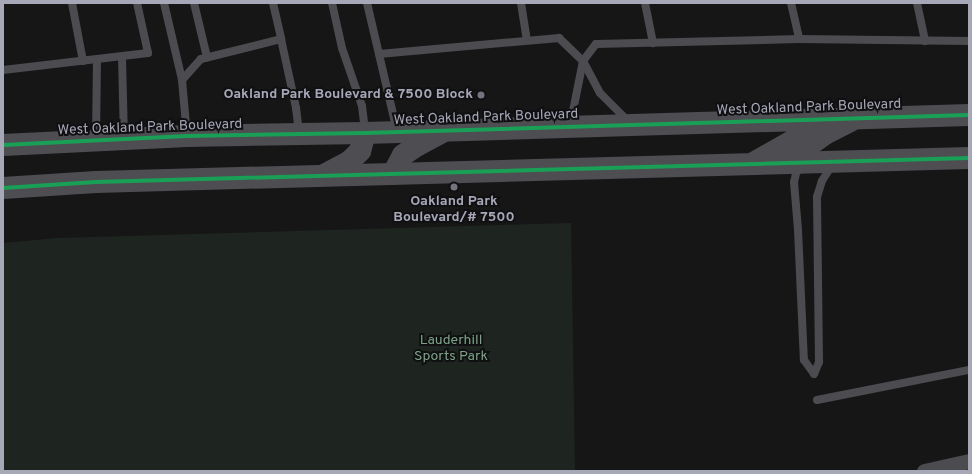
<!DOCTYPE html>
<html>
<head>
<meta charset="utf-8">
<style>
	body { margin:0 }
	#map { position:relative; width:972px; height:474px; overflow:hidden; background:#161616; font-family:Overpass,sans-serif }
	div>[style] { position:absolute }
	.green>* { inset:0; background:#1e2520 }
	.lane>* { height:8px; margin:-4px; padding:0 4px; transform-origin:4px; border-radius:4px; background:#4c4b50 }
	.street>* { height:15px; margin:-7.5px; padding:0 7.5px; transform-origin:7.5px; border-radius:7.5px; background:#4c4b50 }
	.primary>* { height:22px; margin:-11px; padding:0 11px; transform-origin:11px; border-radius:11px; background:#4d4d52 }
	.cycleway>* { height:4px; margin:-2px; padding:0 2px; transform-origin:2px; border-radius:2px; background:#1a9f57 }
	.dots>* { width:11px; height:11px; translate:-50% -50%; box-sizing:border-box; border:2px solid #101012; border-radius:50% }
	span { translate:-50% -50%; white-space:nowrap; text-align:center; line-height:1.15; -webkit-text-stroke:4px #101012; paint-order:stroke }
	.poi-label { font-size:14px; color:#a6a7b7; font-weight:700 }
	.right { translate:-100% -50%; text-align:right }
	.street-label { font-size:14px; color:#a6a7b7 }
	.park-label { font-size:14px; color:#7ca387 }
	.frame { position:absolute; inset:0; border:4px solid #a6a7b7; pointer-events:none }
</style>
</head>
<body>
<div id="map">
	<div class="green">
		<div style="clip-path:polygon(571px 223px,575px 471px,3px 471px,3px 243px,58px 238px)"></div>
	</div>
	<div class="lane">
		<div style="left:72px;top:3px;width:59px;rotate:79.3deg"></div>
		<div style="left:164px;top:3px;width:79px;rotate:76.8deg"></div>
		<div style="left:194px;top:3px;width:56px;rotate:76.5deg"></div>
		<div style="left:273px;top:3px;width:37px;rotate:77deg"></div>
		<div style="left:332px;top:3px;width:46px;rotate:77.5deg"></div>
		<div style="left:342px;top:48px;width:61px;rotate:71deg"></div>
		<div style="left:362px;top:106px;width:26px;rotate:83deg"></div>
		<div style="left:367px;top:3px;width:52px;rotate:76.8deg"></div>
		<div style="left:521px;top:3px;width:37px;rotate:81deg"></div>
		<div style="left:645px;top:3px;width:41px;rotate:78.7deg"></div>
		<div style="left:791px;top:3px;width:37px;rotate:77deg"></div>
		<div style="left:917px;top:3px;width:39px;rotate:78deg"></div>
		<div style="left:122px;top:57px;width:81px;rotate:88.6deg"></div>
		<div style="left:3px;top:70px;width:146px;rotate:-6.7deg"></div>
		<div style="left:148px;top:53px;width:51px;rotate:-102.4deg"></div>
		<div style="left:570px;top:126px;width:66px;rotate:-78.7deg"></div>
		<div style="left:583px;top:61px;width:21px;rotate:-53deg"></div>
		<div style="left:596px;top:44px;width:203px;rotate:-1.4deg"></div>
		<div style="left:799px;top:39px;width:170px;rotate:0.7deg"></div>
		<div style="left:397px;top:131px;width:79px;rotate:-103.2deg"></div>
		<div style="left:379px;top:54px;width:181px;rotate:-5.1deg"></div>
		<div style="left:559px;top:38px;width:33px;rotate:44deg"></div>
		<div style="left:583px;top:61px;width:36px;rotate:62deg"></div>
		<div style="left:600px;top:93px;width:41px;rotate:45deg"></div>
		<div style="left:187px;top:136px;width:56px;rotate:-95.1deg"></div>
		<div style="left:182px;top:80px;width:28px;rotate:-48deg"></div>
		<div style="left:201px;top:59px;width:82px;rotate:-14deg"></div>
		<div style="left:281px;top:39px;width:71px;rotate:77.7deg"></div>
		<div style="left:296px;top:108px;width:25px;rotate:83deg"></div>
		<div style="left:96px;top:139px;width:79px;rotate:-89.3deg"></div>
		<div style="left:798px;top:165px;width:17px;rotate:103deg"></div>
		<div style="left:794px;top:182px;width:48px;rotate:85.2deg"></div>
		<div style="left:798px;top:230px;width:130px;rotate:87.4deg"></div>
		<div style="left:804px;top:360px;width:17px;rotate:54deg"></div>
		<div style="left:814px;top:374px;width:13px;rotate:-67deg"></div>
		<div style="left:819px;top:362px;width:165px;rotate:-90.7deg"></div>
		<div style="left:817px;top:197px;width:17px;rotate:-73deg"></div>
		<div style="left:822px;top:181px;width:19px;rotate:-58deg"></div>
		<div style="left:817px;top:400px;width:155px;rotate:-11.2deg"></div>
	</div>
	<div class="street">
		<div style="left:924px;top:471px;width:46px;rotate:-12.5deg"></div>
	</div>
	<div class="primary">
		<div style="left:3px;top:145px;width:184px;rotate:-2.8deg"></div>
		<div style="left:187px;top:136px;width:178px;rotate:-1deg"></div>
		<div style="left:365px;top:133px;width:604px;rotate:-1.71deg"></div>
		<div style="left:755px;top:162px;width:45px;rotate:-29.4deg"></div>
		<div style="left:794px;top:140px;width:24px;rotate:-55deg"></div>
		<div style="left:798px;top:163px;width:23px;rotate:-56deg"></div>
		<div style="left:811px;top:144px;width:17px;rotate:-36deg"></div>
		<div style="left:825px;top:134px;width:28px;rotate:-27deg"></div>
		<div style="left:326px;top:174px;width:26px;rotate:-28deg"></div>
		<div style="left:349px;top:162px;width:16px;rotate:-45deg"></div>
		<div style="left:360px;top:151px;width:19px;rotate:-74deg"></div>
		<div style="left:393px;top:174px;width:21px;rotate:-62deg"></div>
		<div style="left:403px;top:155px;width:18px;rotate:-34deg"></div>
		<div style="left:418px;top:145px;width:26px;rotate:-28deg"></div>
		<div style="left:3px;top:188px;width:93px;rotate:-3.7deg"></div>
		<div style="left:96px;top:182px;width:873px;rotate:-1.57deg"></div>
	</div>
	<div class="cycleway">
		<div style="left:3px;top:145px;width:184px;rotate:-2.8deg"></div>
		<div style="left:187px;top:136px;width:178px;rotate:-1deg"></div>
		<div style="left:365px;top:133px;width:604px;rotate:-1.71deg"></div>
		<div style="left:3px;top:188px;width:93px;rotate:-3.7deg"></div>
		<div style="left:96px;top:182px;width:873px;rotate:-1.57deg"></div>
	</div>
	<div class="dots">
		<div style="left:481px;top:95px;background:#74747f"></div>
		<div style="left:454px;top:187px;background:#74747f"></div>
	</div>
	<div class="poi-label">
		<span class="right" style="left:473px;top:95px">Oakland Park Boulevard &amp; 7500 Block</span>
		<span style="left:454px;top:210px">Oakland Park<br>Boulevard/# 7500</span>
	</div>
	<div class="street-label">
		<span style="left:809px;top:108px;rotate:-2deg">West Oakland Park Boulevard</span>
		<span style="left:486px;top:118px;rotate:-2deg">West Oakland Park Boulevard</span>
		<span style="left:150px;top:128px;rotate:-2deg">West Oakland Park Boulevard</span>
	</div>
	<div class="park-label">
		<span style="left:451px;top:349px">Lauderhill<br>Sports Park</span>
	</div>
	<div class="frame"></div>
</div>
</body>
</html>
